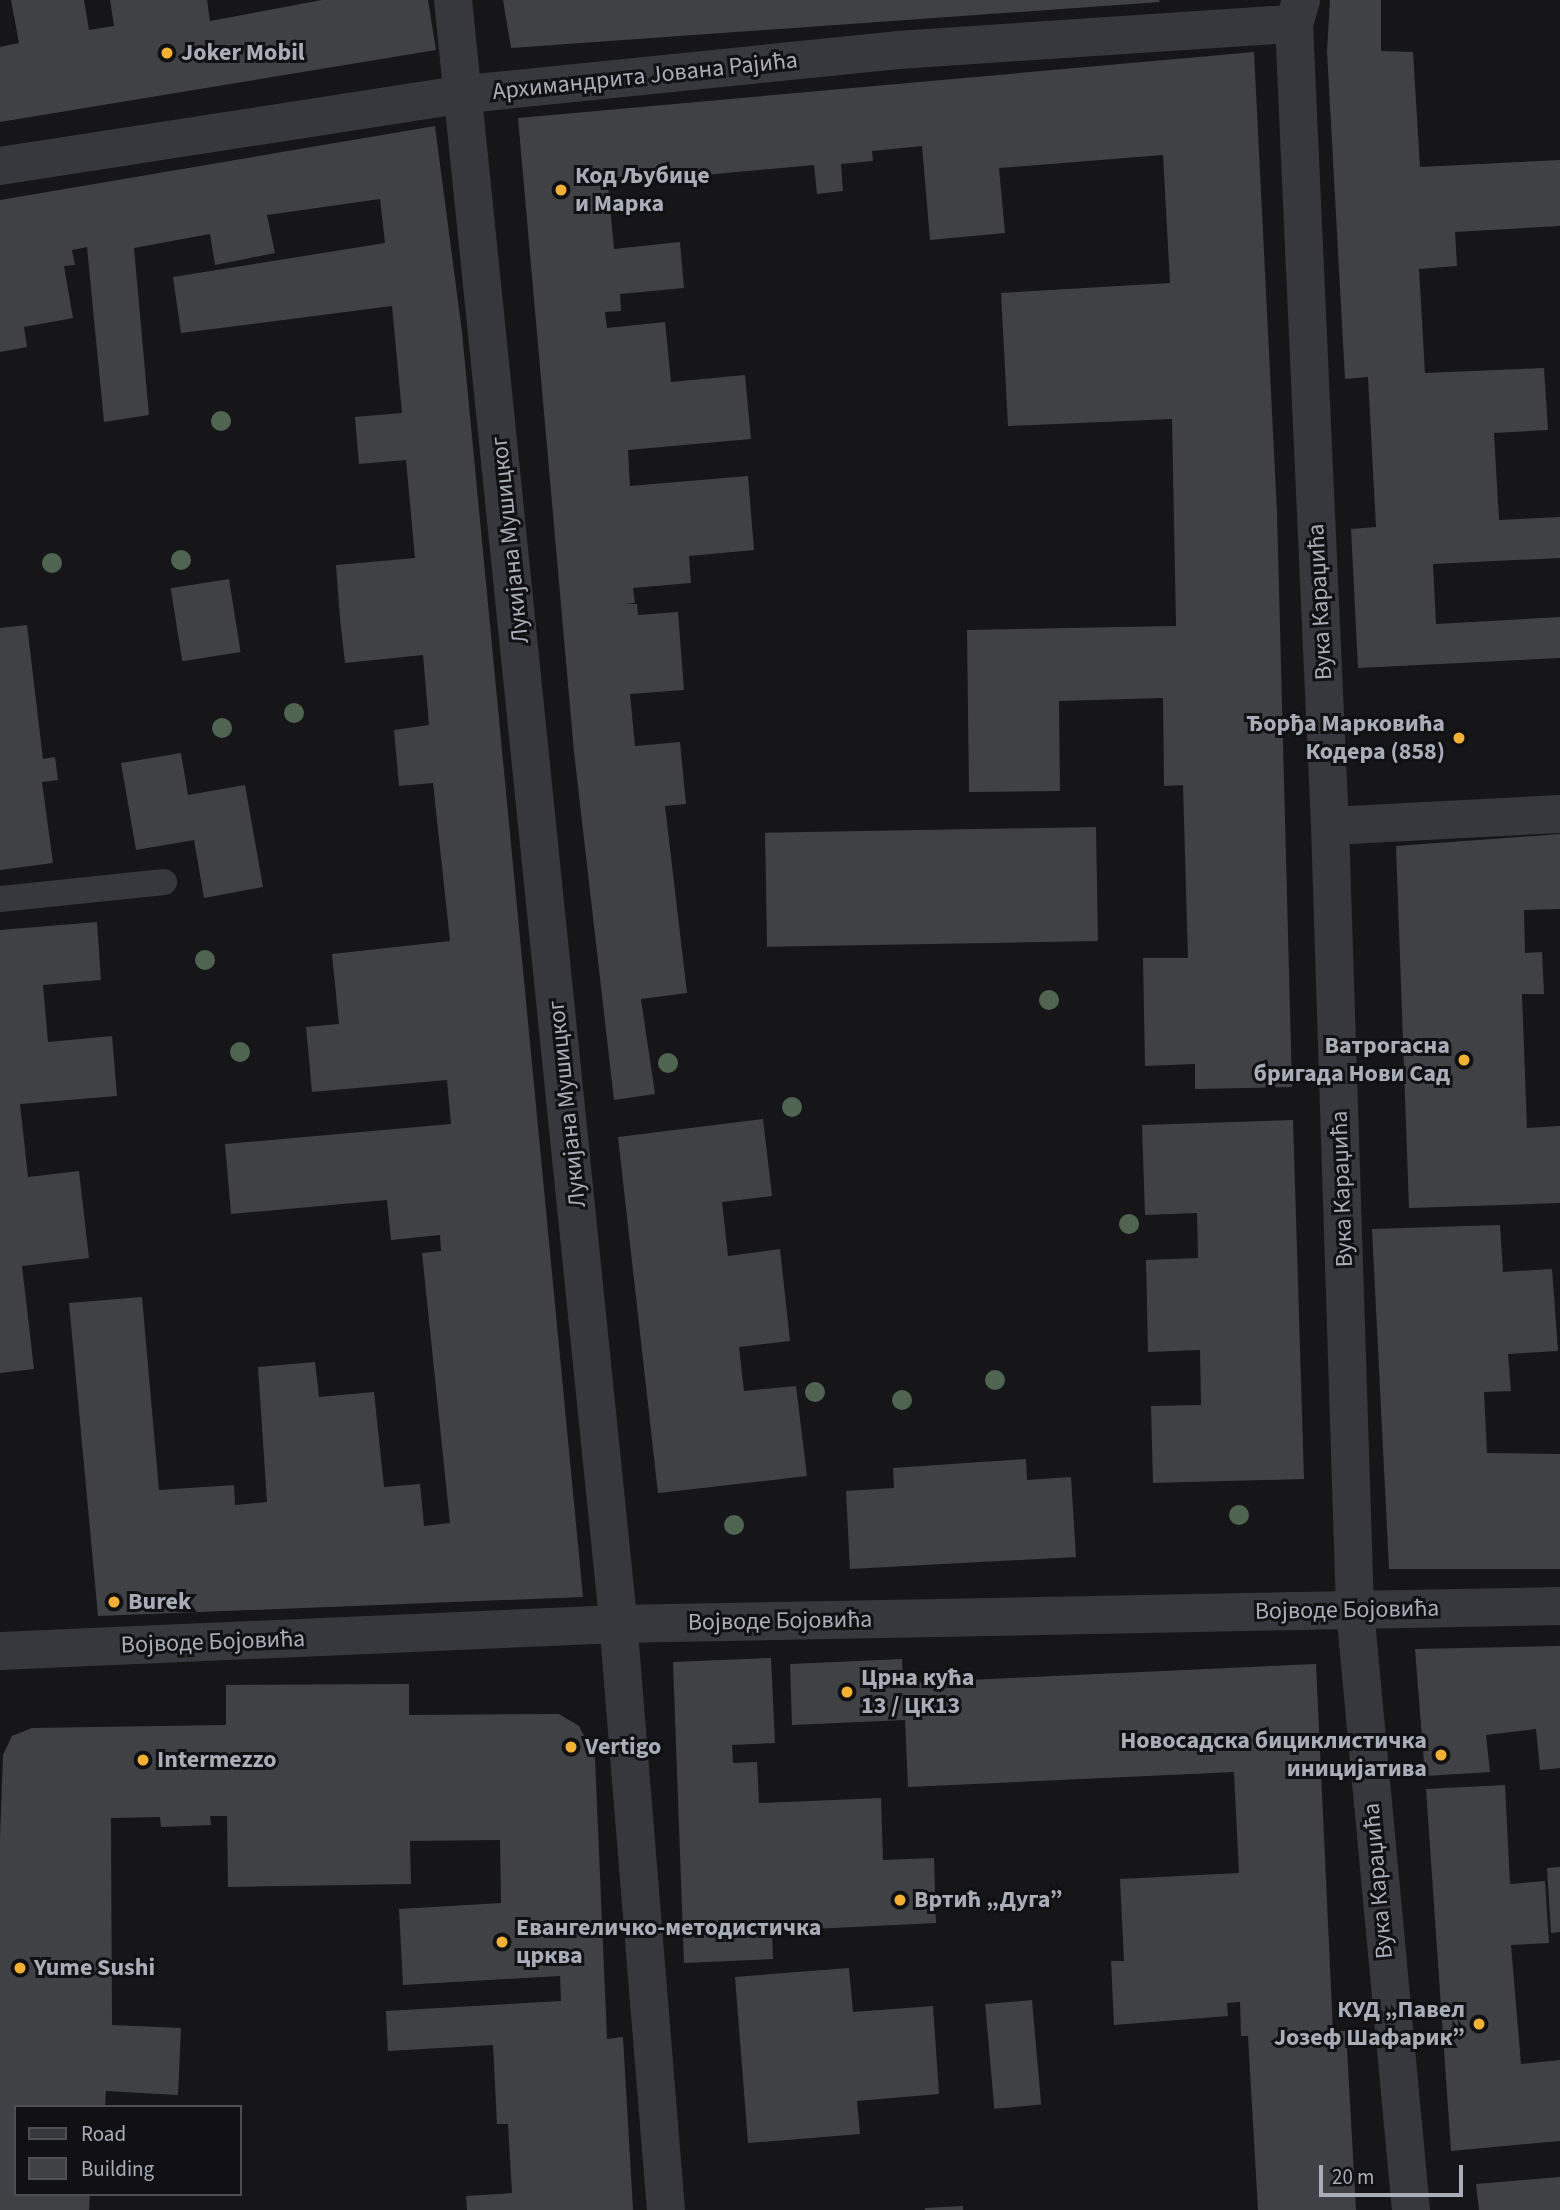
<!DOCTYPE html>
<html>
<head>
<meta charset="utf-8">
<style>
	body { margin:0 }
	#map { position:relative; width:1560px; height:2210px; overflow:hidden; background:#161618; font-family:"Source Sans 3",sans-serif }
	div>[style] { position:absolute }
	.building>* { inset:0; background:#404145; transform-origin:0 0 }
	.service>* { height:26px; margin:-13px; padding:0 13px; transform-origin:13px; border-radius:13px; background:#37383d }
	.minor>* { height:38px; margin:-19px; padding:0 19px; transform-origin:19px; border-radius:19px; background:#37383d }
	.tertiary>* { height:38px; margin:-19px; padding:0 19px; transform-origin:19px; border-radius:19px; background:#37383d }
	.trees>* { width:20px; height:20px; margin:-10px; border-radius:50%; background:#506452 }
	.dots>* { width:19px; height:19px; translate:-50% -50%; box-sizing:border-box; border:4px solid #111113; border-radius:50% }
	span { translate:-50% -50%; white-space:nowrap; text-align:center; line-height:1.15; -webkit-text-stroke:6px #111113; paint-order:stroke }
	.poi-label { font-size:24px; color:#a8adb8; font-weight:700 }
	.left { translate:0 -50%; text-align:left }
	.right { translate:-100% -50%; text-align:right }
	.street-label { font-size:24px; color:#a8adb8 }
	.legend { position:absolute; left:14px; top:2105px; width:228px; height:91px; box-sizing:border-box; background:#111113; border:2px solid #4d4f55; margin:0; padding:9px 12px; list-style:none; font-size:21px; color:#a8adb8 }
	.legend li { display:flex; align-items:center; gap:14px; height:35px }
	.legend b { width:35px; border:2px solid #4d4f55 }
	.scale { position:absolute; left:1319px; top:2165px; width:144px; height:32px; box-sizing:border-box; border:4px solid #a8adb8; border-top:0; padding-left:9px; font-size:21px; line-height:24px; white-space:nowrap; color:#a8adb8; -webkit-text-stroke:5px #111113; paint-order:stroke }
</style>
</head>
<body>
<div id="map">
	<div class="building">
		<div style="clip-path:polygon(11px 0,84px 0,89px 30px,114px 26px,110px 0,207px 0,210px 21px,322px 0,428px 0,436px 50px,0 122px,0 47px,19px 43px)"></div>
		<div style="clip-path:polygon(503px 0,1159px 0,1160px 2px,511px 48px)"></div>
		<div style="clip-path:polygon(1330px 0,1381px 0,1381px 51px,1413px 52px,1420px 167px,1560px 160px,1560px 226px,1455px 232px,1457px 266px,1419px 269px,1425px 373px,1544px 368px,1548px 430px,1494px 433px,1499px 520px,1560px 517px,1560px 558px,1433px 564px,1436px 624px,1560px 617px,1560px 658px,1358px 668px,1351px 529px,1376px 527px,1368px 377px,1345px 379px,1327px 51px)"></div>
		<div style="clip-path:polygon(1254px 52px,1277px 513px,1292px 1087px,1195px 1089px,1195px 1064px,1145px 1066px,1143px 958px,1188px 958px,1183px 785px,1164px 786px,1163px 698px,1059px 701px,1060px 791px,969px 792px,967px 630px,1176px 626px,1172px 419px,1008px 426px,1001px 293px,1170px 283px,1163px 155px,999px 168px,1005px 233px,930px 240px,922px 146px,872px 151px,873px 161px,841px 164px,843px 191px,817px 194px,814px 165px,608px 184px,614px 249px,680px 242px,684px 288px,620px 294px,621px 311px,605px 312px,607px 328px,665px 322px,671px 382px,745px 375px,751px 439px,628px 450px,630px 486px,748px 476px,754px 550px,689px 556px,691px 583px,633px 588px,635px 603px,623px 604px,637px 604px,638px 615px,678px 612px,684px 690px,630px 694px,635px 746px,680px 742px,686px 804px,665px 806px,687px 993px,641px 999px,655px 1094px,614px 1100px,574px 752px,518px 118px)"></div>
		<div style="clip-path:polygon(435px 126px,462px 332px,583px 1597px,98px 1616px,69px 1303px,142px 1297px,159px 1490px,234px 1485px,235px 1505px,267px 1502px,258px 1367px,315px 1362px,319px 1397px,374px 1392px,384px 1487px,420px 1484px,424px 1526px,450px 1523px,422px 1253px,441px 1251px,440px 1235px,391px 1240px,387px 1200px,231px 1214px,225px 1144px,451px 1124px,447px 1080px,312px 1092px,306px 1027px,339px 1024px,332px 954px,450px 941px,433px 783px,399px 786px,394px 730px,429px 725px,423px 655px,345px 663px,340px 618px,336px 565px,415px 558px,406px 460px,359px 464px,355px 417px,402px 413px,392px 306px,181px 333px,173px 277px,385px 243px,380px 199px,267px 215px,275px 253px,215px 265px,210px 234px,134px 248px,149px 415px,104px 422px,87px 247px,72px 250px,75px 265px,64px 266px,73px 318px,24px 327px,27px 347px,0 352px,0 200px)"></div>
		<div style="left:229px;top:579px;width:74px;height:59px;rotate:81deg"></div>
		<div style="clip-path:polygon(27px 625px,43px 759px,55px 757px,58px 780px,42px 782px,53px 863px,0 870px,0 628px)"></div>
		<div style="clip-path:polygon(181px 753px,188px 795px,245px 785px,263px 887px,204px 898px,194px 840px,136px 850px,121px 763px)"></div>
		<div style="left:1096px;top:827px;width:114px;height:331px;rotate:89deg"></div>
		<div style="clip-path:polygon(1560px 834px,1560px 909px,1524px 910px,1525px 953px,1542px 952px,1544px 994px,1522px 994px,1527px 1128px,1560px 1126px,1560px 1203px,1409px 1208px,1396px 846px)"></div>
		<div style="clip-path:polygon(97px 922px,101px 980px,43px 985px,48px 1042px,112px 1036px,117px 1096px,20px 1104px,28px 1177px,79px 1171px,89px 1258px,22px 1266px,34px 1369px,0 1373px,0 930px)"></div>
		<div style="clip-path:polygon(763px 1119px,772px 1196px,722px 1202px,728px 1256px,780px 1249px,790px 1341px,739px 1347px,744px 1391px,796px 1386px,807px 1476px,658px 1493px,618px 1137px)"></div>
		<div style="clip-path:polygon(1293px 1120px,1304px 1479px,1153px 1483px,1151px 1406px,1201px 1405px,1200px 1350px,1148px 1352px,1146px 1260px,1198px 1258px,1197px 1213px,1145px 1215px,1142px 1125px)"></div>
		<div style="clip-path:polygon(1500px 1225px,1503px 1272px,1552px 1269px,1558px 1351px,1508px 1354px,1511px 1391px,1484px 1392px,1487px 1453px,1560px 1454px,1560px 1569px,1389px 1569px,1372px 1229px)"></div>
		<div style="clip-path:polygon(1026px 1459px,1027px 1480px,1071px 1477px,1076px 1557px,850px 1569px,846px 1491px,894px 1488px,893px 1468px)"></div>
		<div style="clip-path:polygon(1560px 1646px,1560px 1768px,1540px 1770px,1536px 1729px,1486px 1735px,1490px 1772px,1425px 1776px,1415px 1649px)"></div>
		<div style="clip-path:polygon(771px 1658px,775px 1743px,732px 1745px,733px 1763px,757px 1762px,759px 1803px,881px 1798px,883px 1860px,934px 1858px,936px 1923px,772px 1931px,773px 1959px,684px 1963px,673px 1662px)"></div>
		<div style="clip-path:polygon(902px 1659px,903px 1683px,1316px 1664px,1333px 2031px,1346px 2031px,1356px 2210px,1258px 2210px,1248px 2036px,1241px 2036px,1240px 2002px,1227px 2003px,1228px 2016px,1114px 2025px,1111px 1961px,1124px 1961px,1120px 1879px,1239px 1873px,1234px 1772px,908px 1787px,905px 1720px,792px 1725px,790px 1664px)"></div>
		<div style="clip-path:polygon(409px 1684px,409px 1715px,559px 1714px,579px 1726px,595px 1758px,607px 2039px,623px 2037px,633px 2210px,467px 2210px,466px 2196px,512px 2193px,508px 2124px,497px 2124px,493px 2045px,388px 2051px,386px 2011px,561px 2001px,560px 1976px,403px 1985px,399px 1909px,501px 1903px,500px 1840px,410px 1841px,411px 1884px,228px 1887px,227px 1816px,210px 1816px,211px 1825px,161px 1827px,160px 1817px,111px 1818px,112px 2025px,181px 2028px,178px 2095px,106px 2091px,105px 2107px,16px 2107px,16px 2194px,90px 2194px,89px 2210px,0 2210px,0 1839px,3px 1755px,12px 1736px,32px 1728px,226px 1725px,226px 1685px)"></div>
		<div style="clip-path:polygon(1505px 1785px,1510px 1884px,1545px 1881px,1549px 1943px,1511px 1945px,1521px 2064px,1560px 2060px,1560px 2141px,1451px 2151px,1426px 1789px)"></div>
		<div style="clip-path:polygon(1560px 1867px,1560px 1932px,1551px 1933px,1547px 1868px)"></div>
		<div style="clip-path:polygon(849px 1968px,853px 2012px,933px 2006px,939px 2094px,857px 2101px,860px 2134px,748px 2143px,735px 1977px)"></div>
		<div style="left:1032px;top:2000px;width:105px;height:47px;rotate:85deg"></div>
		<div style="clip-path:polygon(1560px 2177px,1560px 2210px,1479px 2210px,1476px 2184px)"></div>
		<div style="clip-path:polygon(963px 2206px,963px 2210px,925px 2210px,925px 2208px)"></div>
	</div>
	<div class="service">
		<div style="left:0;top:899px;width:165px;rotate:-5.9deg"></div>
	</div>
	<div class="minor">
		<div style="left:453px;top:0;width:1616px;rotate:84.18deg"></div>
		<div style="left:617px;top:1608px;width:604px;rotate:85.35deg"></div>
		<div style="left:1301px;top:0;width:25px;rotate:106deg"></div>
		<div style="left:1294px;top:24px;width:803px;rotate:87.43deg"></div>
		<div style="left:1330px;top:826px;width:784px;rotate:88.17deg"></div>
		<div style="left:1355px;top:1610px;width:603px;rotate:84.67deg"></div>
		<div style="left:0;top:166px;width:472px;rotate:-8.8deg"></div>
		<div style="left:466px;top:94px;width:434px;rotate:-5.8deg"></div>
		<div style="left:898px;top:50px;width:397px;rotate:-3.8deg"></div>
		<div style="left:1330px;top:826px;width:230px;rotate:-3deg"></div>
	</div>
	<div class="tertiary">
		<div style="left:0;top:1651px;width:619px;rotate:-2.5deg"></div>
		<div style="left:618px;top:1624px;width:942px;rotate:-1.09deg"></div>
	</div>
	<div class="trees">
		<div style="left:221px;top:421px"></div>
		<div style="left:181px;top:560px"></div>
		<div style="left:52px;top:563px"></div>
		<div style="left:294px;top:713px"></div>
		<div style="left:222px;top:728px"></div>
		<div style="left:205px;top:960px"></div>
		<div style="left:1049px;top:1000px"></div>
		<div style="left:240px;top:1052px"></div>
		<div style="left:668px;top:1063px"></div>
		<div style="left:792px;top:1107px"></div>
		<div style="left:1129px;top:1224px"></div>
		<div style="left:995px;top:1380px"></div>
		<div style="left:815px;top:1392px"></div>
		<div style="left:902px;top:1400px"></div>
		<div style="left:1239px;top:1515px"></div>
		<div style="left:734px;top:1525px"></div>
	</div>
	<div class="dots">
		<div style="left:167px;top:53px;background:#f2b134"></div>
		<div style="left:561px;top:190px;background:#f2b134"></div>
		<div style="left:1459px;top:738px;background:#f2b134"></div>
		<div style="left:1464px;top:1060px;background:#f2b134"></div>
		<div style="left:114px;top:1602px;background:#f2b134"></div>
		<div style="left:847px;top:1692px;background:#f2b134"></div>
		<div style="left:571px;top:1747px;background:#f2b134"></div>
		<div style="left:1441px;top:1755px;background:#f2b134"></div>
		<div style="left:143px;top:1760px;background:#f2b134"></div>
		<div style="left:900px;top:1900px;background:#f2b134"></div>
		<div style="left:502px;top:1942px;background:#f2b134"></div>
		<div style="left:20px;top:1968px;background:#f2b134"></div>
		<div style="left:1479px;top:2024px;background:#f2b134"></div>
	</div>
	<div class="poi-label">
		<span class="left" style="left:181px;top:53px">Joker Mobil</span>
		<span class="left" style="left:575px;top:190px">Код Љубице<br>и Марка</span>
		<span class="right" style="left:1445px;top:738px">Ђорђа Марковића<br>Кодера (858)</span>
		<span class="right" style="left:1450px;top:1060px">Ватрогасна<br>бригада Нови Сад</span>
		<span class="left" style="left:128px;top:1602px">Burek</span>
		<span class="left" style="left:861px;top:1692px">Црна кућа<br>13 / ЦК13</span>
		<span class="right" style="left:1427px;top:1755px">Новосадска бициклистичка<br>иницијатива</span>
		<span class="left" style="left:585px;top:1747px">Vertigo</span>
		<span class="left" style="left:157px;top:1760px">Intermezzo</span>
		<span class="left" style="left:914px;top:1900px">Вртић „Дуга”</span>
		<span class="left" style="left:516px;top:1942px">Евангеличко-методистичка<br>црква</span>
		<span class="left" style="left:34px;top:1968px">Yume Sushi</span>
		<span class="right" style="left:1465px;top:2024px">КУД „Павел<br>Јозеф Шафарик”</span>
	</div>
	<div class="street-label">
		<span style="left:645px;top:76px;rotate:-6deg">Архимандрита Јована Рајића</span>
		<span style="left:510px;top:540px;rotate:-96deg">Лукијана Мушицког</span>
		<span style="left:1320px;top:602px;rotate:-93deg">Вука Караџића</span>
		<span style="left:567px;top:1104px;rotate:-96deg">Лукијана Мушицког</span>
		<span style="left:1342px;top:1189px;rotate:-92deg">Вука Караџића</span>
		<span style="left:1347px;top:1610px;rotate:-1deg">Војводе Бојовића</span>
		<span style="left:780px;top:1621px;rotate:-1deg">Војводе Бојовића</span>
		<span style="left:213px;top:1642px;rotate:-2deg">Војводе Бојовића</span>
		<span style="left:1378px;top:1881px;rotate:-95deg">Вука Караџића</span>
	</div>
	<ul class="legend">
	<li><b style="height:9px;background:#37383d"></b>Road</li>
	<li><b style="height:19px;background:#404145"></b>Building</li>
	</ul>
	<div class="scale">20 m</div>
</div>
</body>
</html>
